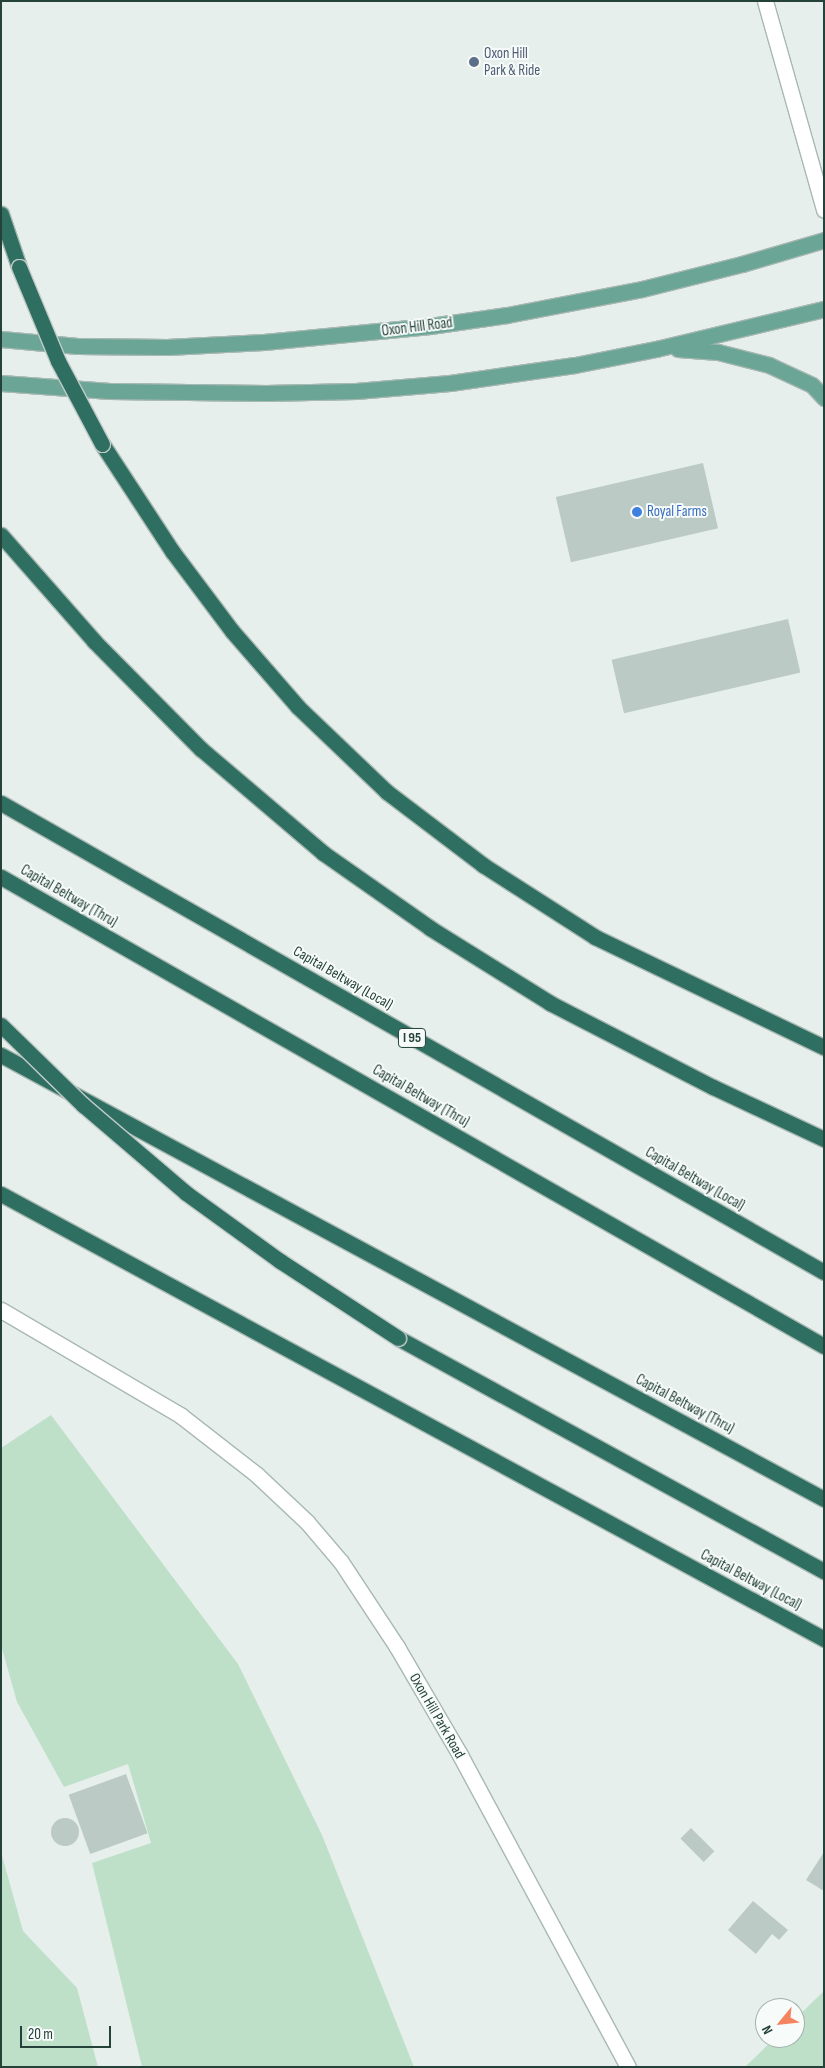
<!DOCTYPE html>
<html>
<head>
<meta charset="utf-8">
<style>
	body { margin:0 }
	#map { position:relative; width:825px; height:2068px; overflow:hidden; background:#e6efeb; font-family:"Sofia Sans Condensed",sans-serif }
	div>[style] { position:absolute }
	.green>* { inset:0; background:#bfe0c8 }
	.building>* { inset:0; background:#bbcac4; transform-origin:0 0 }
	.round { border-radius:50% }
	.roads { filter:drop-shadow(1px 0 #a8b8b2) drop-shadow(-1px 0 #a8b8b2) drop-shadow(0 1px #a8b8b2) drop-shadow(0 -1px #a8b8b2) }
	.minor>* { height:15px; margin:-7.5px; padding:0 7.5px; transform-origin:7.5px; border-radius:7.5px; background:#fff }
	.major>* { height:15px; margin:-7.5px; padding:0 7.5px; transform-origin:7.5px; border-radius:7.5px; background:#6aa596 }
	.highway>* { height:15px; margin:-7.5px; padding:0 7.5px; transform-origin:7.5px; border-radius:7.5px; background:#2f6f62 }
	.bridges { filter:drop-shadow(1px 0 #c2cac8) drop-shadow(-1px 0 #c2cac8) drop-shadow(0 1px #c2cac8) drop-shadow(0 -1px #c2cac8) }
	.highway-bridge>* { height:15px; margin:-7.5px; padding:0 7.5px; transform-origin:7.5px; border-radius:7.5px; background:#2f6f62 }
	.dots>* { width:14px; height:14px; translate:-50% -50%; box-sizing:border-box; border:2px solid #f7fbf9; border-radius:50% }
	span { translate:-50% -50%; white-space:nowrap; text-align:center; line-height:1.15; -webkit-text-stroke:4px #f7fbf9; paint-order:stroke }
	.shield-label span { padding:1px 4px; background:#f7fbf9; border:1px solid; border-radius:4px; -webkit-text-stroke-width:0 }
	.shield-label { font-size:14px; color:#24423a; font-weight:700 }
	.service-label { font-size:15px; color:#4e5e75 }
	.left { translate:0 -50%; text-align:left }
	.street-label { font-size:15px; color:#24423a }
	.shop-label { font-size:15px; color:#366cbe }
	.frame { position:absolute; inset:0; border:2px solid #24423a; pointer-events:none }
	.north { position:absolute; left:755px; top:1998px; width:50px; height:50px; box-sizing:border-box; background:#f7fbf9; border:1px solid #a3b1ad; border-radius:50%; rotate:242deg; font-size:14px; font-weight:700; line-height:20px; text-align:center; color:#24423a }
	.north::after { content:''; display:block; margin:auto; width:18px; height:22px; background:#f4845f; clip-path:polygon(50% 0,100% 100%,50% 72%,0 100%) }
	.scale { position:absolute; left:20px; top:2026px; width:91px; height:22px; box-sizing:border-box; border:2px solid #24423a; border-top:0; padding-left:6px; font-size:15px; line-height:18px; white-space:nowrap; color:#24423a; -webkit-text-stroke:4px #f7fbf9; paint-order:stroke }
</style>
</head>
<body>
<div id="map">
	<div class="green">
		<div style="clip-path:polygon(51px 1415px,238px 1664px,322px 1835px,414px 2067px,142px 2067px,92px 1863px,151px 1843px,128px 1764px,64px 1787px,17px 1702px,1px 1645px,1px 1448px)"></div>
		<div style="clip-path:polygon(1px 1852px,23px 1931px,77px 1988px,98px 2067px,1px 2067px)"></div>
		<div style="clip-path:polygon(824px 1991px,824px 2067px,745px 2067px,775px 2038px,795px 2038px,795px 2019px)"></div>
	</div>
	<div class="building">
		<div style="left:703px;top:463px;width:67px;height:151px;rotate:77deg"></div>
		<div style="left:788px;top:619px;width:55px;height:181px;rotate:77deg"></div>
		<div style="left:126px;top:1774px;width:63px;height:61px;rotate:70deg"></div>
		<div class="round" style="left:51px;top:1818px;width:28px;height:28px"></div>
		<div style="left:691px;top:1828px;width:33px;height:15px;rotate:45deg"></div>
		<div style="clip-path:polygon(824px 1852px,824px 1891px,806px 1880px)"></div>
		<div style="clip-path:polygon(753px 1901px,788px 1930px,779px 1940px,772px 1934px,756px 1954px,728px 1930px)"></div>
	</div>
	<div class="roads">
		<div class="minor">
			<div style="left:765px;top:1px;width:217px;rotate:74.2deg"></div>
			<div style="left:1px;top:1310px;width:208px;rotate:30.4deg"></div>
			<div style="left:180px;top:1415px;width:98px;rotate:37.9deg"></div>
			<div style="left:257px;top:1475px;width:69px;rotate:43.2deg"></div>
			<div style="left:307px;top:1522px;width:52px;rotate:49.6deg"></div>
			<div style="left:341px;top:1562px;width:102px;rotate:56.6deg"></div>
			<div style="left:397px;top:1647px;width:125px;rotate:59.7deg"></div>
			<div style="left:460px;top:1755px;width:354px;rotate:61.7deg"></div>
		</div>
		<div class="major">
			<div style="left:1px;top:339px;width:77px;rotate:5.2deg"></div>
			<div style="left:78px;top:346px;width:89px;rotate:0.6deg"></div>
			<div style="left:167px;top:347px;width:97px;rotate:-3deg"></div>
			<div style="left:264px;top:342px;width:167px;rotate:-5.5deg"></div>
			<div style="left:430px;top:326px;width:78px;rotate:-8.1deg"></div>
			<div style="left:507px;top:315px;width:137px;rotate:-10.9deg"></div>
			<div style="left:642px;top:289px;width:103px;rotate:-14deg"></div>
			<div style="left:742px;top:264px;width:85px;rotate:-16.3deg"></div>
			<div style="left:678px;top:349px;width:40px;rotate:4.3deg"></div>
			<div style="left:718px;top:352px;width:53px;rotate:14.3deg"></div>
			<div style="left:769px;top:365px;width:47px;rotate:24.9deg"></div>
			<div style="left:812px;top:385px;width:18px;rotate:47deg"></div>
			<div style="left:1px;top:383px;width:109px;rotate:4.2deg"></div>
			<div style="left:110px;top:391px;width:156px;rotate:0.7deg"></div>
			<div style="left:266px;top:393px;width:90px;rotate:-1.3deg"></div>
			<div style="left:356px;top:391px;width:94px;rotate:-4.9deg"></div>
			<div style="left:450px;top:383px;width:126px;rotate:-8.2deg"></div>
			<div style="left:575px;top:365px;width:83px;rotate:-11.2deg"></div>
			<div style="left:656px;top:349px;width:173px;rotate:-13.4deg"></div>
		</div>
		<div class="highway">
			<div style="left:1px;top:214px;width:56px;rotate:71.2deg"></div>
			<div style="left:102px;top:444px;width:128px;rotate:56.8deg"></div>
			<div style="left:172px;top:551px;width:100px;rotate:53.1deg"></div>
			<div style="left:232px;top:631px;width:101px;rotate:49deg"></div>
			<div style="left:298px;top:707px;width:123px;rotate:43.7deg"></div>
			<div style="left:387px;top:792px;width:121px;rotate:37.2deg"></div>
			<div style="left:483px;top:865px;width:133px;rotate:32.7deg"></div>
			<div style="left:595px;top:937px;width:254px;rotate:25.7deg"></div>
			<div style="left:1px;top:535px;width:141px;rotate:48.7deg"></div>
			<div style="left:94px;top:641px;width:152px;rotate:45.3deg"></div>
			<div style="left:201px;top:749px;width:160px;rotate:40.4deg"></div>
			<div style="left:323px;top:853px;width:131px;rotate:35deg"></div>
			<div style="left:430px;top:928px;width:142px;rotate:32deg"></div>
			<div style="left:550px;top:1003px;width:183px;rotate:27.3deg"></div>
			<div style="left:713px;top:1087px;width:123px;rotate:25.1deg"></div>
			<div style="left:1px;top:803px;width:947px;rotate:29.68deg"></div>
			<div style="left:1px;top:877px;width:947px;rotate:29.68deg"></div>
			<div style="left:1px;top:1055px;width:935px;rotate:28.35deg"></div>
			<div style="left:1px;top:1194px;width:936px;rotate:28.4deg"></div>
			<div style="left:398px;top:1338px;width:486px;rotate:28.7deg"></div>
		</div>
	</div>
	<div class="bridges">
		<div class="highway-bridge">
			<div style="left:19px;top:267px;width:102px;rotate:67.5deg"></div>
			<div style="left:58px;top:361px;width:94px;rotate:62.1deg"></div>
			<div style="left:1px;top:1025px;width:115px;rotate:44.3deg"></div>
			<div style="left:83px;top:1105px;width:135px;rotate:40.5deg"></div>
			<div style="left:186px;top:1193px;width:116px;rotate:35.9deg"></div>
			<div style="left:280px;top:1261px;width:141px;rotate:33.1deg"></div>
		</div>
	</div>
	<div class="dots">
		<div style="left:474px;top:62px;background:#5c6f8a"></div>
		<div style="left:637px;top:512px;background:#3f7fe0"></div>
	</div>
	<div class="shield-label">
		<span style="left:412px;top:1038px">I 95</span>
	</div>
	<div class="service-label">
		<span class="left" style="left:484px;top:62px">Oxon Hill<br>Park &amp; Ride</span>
	</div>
	<div class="street-label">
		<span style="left:417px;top:327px;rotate:-7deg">Oxon Hill Road</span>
		<span style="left:69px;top:896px;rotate:30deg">Capital Beltway (Thru)</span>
		<span style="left:343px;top:978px;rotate:30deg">Capital Beltway (Local)</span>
		<span style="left:421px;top:1096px;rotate:30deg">Capital Beltway (Thru)</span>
		<span style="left:695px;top:1179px;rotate:30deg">Capital Beltway (Local)</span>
		<span style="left:685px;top:1404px;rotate:28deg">Capital Beltway (Thru)</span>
		<span style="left:751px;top:1580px;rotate:28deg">Capital Beltway (Local)</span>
		<span style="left:437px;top:1716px;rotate:60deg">Oxon Hill Park Road</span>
	</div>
	<div class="shop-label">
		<span class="left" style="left:647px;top:512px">Royal Farms</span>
	</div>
	<div class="frame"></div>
	<div class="north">N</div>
	<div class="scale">20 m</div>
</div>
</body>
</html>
